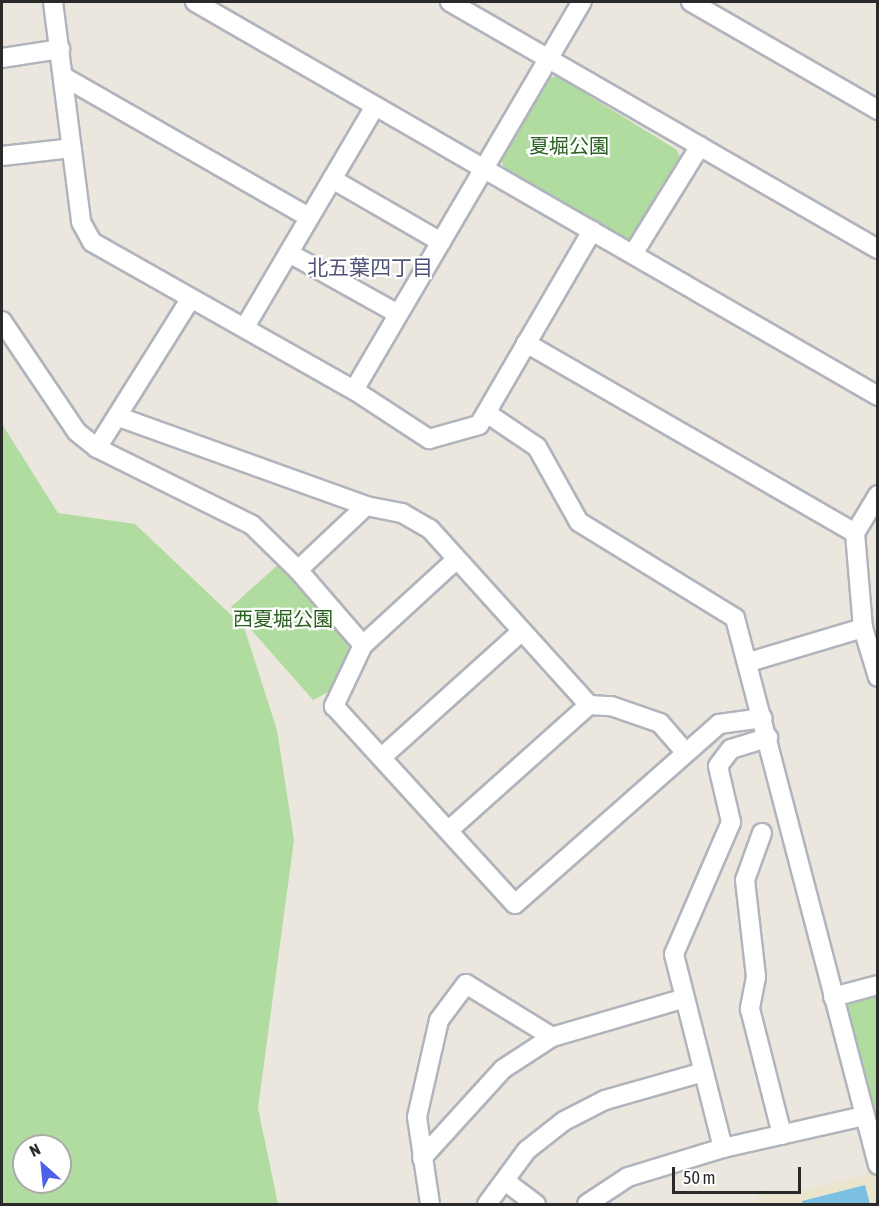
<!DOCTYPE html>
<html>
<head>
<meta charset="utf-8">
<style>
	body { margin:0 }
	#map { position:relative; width:879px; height:1206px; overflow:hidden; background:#ebe6de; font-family:"Asap Condensed","Noto Sans JP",sans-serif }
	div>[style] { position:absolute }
	.education>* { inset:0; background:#ebe4cf }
	.green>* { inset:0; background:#b0dc9f }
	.water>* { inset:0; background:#7bc0e3 }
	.roads { filter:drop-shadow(2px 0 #b1b3bd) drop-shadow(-2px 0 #b1b3bd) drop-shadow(0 2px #b1b3bd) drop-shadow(0 -2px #b1b3bd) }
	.minor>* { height:18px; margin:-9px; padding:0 9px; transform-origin:9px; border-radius:9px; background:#fff }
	span { translate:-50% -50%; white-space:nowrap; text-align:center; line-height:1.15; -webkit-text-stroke:4.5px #fff; paint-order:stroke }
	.park-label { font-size:20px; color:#2a6121 }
	.neighbourhood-label { font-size:21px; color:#4f5377 }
	.frame { position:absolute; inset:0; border:3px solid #2a2a2a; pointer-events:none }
	.north { position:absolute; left:12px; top:1134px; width:60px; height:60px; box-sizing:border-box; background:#fff; border:2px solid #aaa; border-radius:50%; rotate:333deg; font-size:16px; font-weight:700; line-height:24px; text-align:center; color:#2a2a2a }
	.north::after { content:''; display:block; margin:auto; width:21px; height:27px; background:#4d60e8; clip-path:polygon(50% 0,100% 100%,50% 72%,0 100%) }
	.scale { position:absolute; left:672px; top:1167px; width:129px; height:27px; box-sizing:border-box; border:3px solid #2a2a2a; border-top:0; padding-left:8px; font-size:18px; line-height:21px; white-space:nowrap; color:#2a2a2a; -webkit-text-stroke:4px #fff; paint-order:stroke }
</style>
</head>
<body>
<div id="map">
	<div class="education">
		<div style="clip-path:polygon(877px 1165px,877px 1204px,752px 1204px,762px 1190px,793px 1193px,869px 1174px)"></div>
	</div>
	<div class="green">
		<div style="clip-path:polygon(557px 76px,677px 150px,682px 162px,638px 236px,628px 242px,505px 169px,499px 157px,542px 79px)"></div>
		<div style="clip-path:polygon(evenodd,2px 424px,58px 513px,135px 524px,244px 627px,277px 730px,294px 840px,258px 1108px,278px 1204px,2px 1204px,2px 424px,24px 1146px,60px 1146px,60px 1182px,24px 1182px,24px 1146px)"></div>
		<div style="clip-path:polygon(279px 564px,348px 645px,351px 657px,332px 690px,313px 700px,231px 607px)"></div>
		<div style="clip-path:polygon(877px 991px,877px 1121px,846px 1007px,853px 998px)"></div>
	</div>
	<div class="water">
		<div style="clip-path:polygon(865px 1185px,870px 1204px,803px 1204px,802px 1201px)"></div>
	</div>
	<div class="roads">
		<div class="minor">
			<div style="left:53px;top:2px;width:222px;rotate:82.7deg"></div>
			<div style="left:81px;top:222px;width:23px;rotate:61deg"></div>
			<div style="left:92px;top:242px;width:301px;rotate:29.5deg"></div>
			<div style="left:354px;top:390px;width:90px;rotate:33.2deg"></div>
			<div style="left:429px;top:439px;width:52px;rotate:-15.6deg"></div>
			<div style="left:479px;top:425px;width:225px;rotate:-59.8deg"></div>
			<div style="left:195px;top:2px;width:788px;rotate:29.98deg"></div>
			<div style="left:450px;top:2px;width:494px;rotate:30deg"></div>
			<div style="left:691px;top:2px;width:216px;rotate:30deg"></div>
			<div style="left:2px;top:58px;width:59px;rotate:-8.8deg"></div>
			<div style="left:64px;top:77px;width:281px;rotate:29.8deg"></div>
			<div style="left:2px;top:156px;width:70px;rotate:-6.5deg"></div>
			<div style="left:332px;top:179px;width:126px;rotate:30deg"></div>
			<div style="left:289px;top:253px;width:125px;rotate:29.2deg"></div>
			<div style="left:633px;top:254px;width:127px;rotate:-58.2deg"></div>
			<div style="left:2px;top:321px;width:134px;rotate:56deg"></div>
			<div style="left:77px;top:432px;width:26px;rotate:39deg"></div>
			<div style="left:97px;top:448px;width:173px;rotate:26.4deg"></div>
			<div style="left:252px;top:525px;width:64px;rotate:44.4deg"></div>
			<div style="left:298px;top:570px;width:99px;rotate:49.1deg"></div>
			<div style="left:363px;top:645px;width:68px;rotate:115.4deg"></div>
			<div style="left:334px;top:706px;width:268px;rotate:47.6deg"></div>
			<div style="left:515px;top:904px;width:272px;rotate:-41.4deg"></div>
			<div style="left:719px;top:724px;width:44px;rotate:-7.8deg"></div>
			<div style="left:245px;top:327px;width:254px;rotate:-59.5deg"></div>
			<div style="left:526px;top:343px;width:380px;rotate:30deg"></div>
			<div style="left:354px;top:390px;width:450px;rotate:-59.6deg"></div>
			<div style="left:488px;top:414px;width:59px;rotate:34deg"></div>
			<div style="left:537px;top:447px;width:86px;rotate:60.8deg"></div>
			<div style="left:579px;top:522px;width:183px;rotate:31.6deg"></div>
			<div style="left:735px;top:618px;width:565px;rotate:75.35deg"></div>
			<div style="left:119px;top:417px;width:263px;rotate:19.8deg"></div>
			<div style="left:97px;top:448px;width:175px;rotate:-57.9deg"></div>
			<div style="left:878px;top:495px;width:44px;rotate:121.2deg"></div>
			<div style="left:855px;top:533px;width:95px;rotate:85.2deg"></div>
			<div style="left:863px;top:628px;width:51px;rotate:73deg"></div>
			<div style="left:298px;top:570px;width:93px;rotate:-43.3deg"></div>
			<div style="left:366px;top:506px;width:37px;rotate:11deg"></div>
			<div style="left:402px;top:513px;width:32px;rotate:30deg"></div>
			<div style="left:430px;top:529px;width:237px;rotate:47.9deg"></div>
			<div style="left:589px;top:705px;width:22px;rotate:3deg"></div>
			<div style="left:611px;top:706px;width:52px;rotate:19.1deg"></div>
			<div style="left:660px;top:723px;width:37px;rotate:49deg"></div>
			<div style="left:363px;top:645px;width:127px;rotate:-42.5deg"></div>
			<div style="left:749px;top:662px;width:119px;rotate:-16.6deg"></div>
			<div style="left:382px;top:757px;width:188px;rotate:-42deg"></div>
			<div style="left:449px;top:830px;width:188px;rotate:-41.8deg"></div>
			<div style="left:762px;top:833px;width:50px;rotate:109.9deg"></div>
			<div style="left:745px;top:880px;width:98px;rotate:83.5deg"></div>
			<div style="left:756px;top:977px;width:33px;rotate:101deg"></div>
			<div style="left:750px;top:1009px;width:130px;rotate:75.7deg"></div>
			<div style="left:833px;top:997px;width:47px;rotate:-14.9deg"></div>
			<div style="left:723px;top:1148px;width:200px;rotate:-104.2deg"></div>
			<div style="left:674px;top:954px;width:144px;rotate:-66.6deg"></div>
			<div style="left:731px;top:822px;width:57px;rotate:-103.1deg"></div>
			<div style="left:718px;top:766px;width:21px;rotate:-53deg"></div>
			<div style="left:731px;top:749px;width:39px;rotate:-17deg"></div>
			<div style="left:422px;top:1158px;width:120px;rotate:-47.7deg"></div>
			<div style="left:503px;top:1069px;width:59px;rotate:-33.1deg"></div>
			<div style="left:552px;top:1037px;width:135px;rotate:-16.3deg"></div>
			<div style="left:505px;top:1181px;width:39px;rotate:37deg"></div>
			<div style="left:430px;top:1204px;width:88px;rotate:-98.5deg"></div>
			<div style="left:417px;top:1117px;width:99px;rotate:-77.2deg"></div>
			<div style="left:439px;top:1020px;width:45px;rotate:-53.1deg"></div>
			<div style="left:466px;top:984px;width:101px;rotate:31.6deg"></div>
			<div style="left:487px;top:1204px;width:67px;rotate:-53.5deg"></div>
			<div style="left:527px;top:1150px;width:47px;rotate:-38.1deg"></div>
			<div style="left:564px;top:1121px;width:46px;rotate:-27.1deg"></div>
			<div style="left:605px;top:1100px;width:102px;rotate:-15.9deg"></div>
			<div style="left:587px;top:1204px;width:49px;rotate:-33.4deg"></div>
			<div style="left:628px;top:1177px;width:99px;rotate:-17deg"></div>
			<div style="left:723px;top:1148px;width:145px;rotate:-12.8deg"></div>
		</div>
	</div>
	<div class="park-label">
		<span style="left:569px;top:145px">夏堀公園</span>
		<span style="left:283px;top:618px">西夏堀公園</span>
	</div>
	<div class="neighbourhood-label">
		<span style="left:370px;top:267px">北五葉四丁目</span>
	</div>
	<div class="frame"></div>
	<div class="north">N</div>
	<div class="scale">50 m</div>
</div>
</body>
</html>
